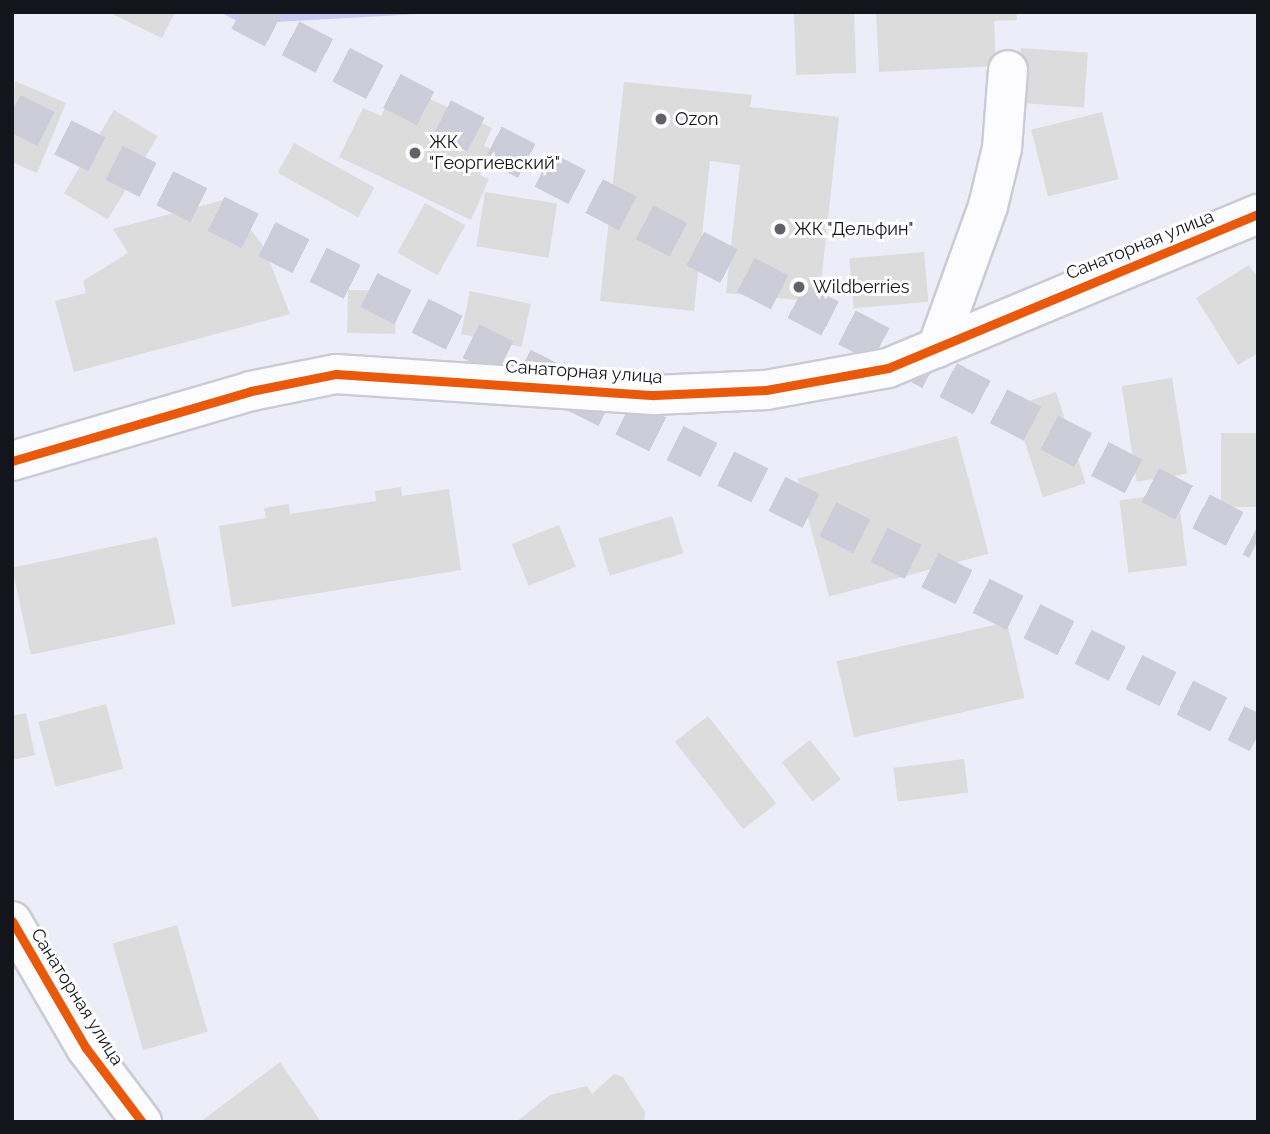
<!DOCTYPE html>
<html>
<head>
<meta charset="utf-8">
<style>
	body { margin:0 }
	#map { position:relative; width:1270px; height:1134px; overflow:hidden; background:#ecedf9; font-family:Raleway,sans-serif }
	div>[style] { position:absolute }
	.forest>* { inset:0; background:#cacbf4 }
	.building>* { inset:0; background:#dcdcdd; transform-origin:0 0 }
	.major-tunnel>* { height:38px; margin-top:-19px; transform-origin:0; background:repeating-linear-gradient(90deg,#cccdd8 0 38px,transparent 0 57px) }
	.roads { filter:drop-shadow(2px 0 #cacbd5) drop-shadow(-2px 0 #cacbd5) drop-shadow(0 2px #cacbd5) drop-shadow(0 -2px #cacbd5) }
	.minor>* { height:38px; margin:-19px; padding:0 19px; transform-origin:19px; border-radius:19px; background:#fcfcfe }
	.cycleway>* { height:9px; margin:-4.5px; padding:0 4.5px; transform-origin:4.5px; border-radius:4.5px; background:#e8590c }
	.dots>* { width:19px; height:19px; translate:-50% -50%; box-sizing:border-box; border:4px solid #fff; border-radius:50% }
	span { translate:-50% -50%; white-space:nowrap; text-align:center; line-height:1.15; -webkit-text-stroke:6px #fff; paint-order:stroke }
	.poi-label { font-size:18px; color:#14151c }
	.left { translate:0 -50%; text-align:left }
	.street-label { font-size:18px; color:#14151c }
	.frame { position:absolute; inset:0; border:14px solid #14151c; pointer-events:none }
</style>
</head>
<body>
<div id="map">
	<div class="forest">
		<div style="clip-path:polygon(220px 12px,454px 12px,242px 24px)"></div>
	</div>
	<div class="building">
		<div style="clip-path:polygon(108px 12px,175px 12px,162px 38px)"></div>
		<div style="left:854px;top:12px;width:61px;height:60px;rotate:88deg"></div>
		<div style="clip-path:polygon(876px 12px,1016px 12px,1017px 20px,994px 21px,996px 66px,879px 72px)"></div>
		<div style="left:1021px;top:48px;width:67px;height:55px;rotate:4deg"></div>
		<div style="clip-path:polygon(15px 81px,66px 103px,37px 173px,12px 162px)"></div>
		<div style="clip-path:polygon(624px 82px,752px 95px,750px 107px,839px 117px,819px 302px,726px 293px,740px 165px,710px 161px,694px 311px,600px 301px)"></div>
		<div style="clip-path:polygon(413px 91px,492px 128px,484px 146px,492px 149px,480px 175px,489px 179px,471px 220px,339px 157px,363px 108px,381px 116px,390px 98px,406px 105px)"></div>
		<div style="left:114px;top:110px;width:51px;height:97px;rotate:31deg"></div>
		<div style="left:1102px;top:112px;width:69px;height:73px;rotate:76deg"></div>
		<div style="left:294px;top:143px;width:92px;height:34px;rotate:29deg"></div>
		<div style="left:485px;top:192px;width:73px;height:55px;rotate:9deg"></div>
		<div style="clip-path:polygon(227px 199px,264px 247px,290px 314px,74px 372px,55px 301px,86px 293px,83px 281px,128px 253px,113px 229px)"></div>
		<div style="left:425px;top:203px;width:46px;height:57px;rotate:29deg"></div>
		<div style="left:924px;top:252px;width:50px;height:75px;rotate:85deg"></div>
		<div style="clip-path:polygon(1249px 265px,1258px 278px,1258px 353px,1238px 365px,1196px 298px)"></div>
		<div style="left:348px;top:290px;width:48px;height:43px;rotate:1deg"></div>
		<div style="left:470px;top:291px;width:62px;height:44px;rotate:12deg"></div>
		<div style="left:1172px;top:378px;width:97px;height:51px;rotate:81deg"></div>
		<div style="left:1056px;top:392px;width:96px;height:45px;rotate:72deg"></div>
		<div style="left:1221px;top:433px;width:37px;height:74px"></div>
		<div style="left:957px;top:436px;width:122px;height:165px;rotate:75deg"></div>
		<div style="clip-path:polygon(401px 487px,402px 496px,449px 489px,461px 570px,232px 607px,219px 526px,266px 518px,264px 508px,289px 504px,290px 514px,376px 501px,375px 491px)"></div>
		<div style="left:1178px;top:493px;width:73px;height:59px;rotate:83deg"></div>
		<div style="left:672px;top:516px;width:39px;height:77px;rotate:73deg"></div>
		<div style="left:559px;top:525px;width:45px;height:51px;rotate:68deg"></div>
		<div style="left:157px;top:537px;width:89px;height:148px;rotate:78deg"></div>
		<div style="left:1007px;top:622px;width:78px;height:175px;rotate:77deg"></div>
		<div style="left:106px;top:704px;width:67px;height:70px;rotate:75deg"></div>
		<div style="clip-path:polygon(26px 713px,35px 755px,12px 760px,12px 716px)"></div>
		<div style="left:708px;top:716px;width:111px;height:42px;rotate:52deg"></div>
		<div style="left:810px;top:740px;width:50px;height:36px;rotate:52deg"></div>
		<div style="left:964px;top:759px;width:34px;height:71px;rotate:83deg"></div>
		<div style="left:177px;top:925px;width:111px;height:67px;rotate:74deg"></div>
		<div style="clip-path:polygon(280px 1062px,321px 1122px,200px 1122px)"></div>
		<div style="clip-path:polygon(614px 1074px,623px 1077px,645px 1112px,644px 1122px,516px 1122px,550px 1095px,587px 1086px,592px 1094px)"></div>
	</div>
	<div class="major-tunnel">
		<div style="left:240px;top:12px;width:1147px;rotate:27.46deg"></div>
		<div style="left:12px;top:112px;width:1393px;rotate:26.53deg"></div>
	</div>
	<div class="roads">
		<div class="minor">
			<div style="left:937px;top:348px;width:151px;rotate:-70.2deg"></div>
			<div style="left:988px;top:206px;width:60px;rotate:-76.4deg"></div>
			<div style="left:1002px;top:148px;width:78px;rotate:-85.6deg"></div>
			<div style="left:12px;top:461px;width:249px;rotate:-16.3deg"></div>
			<div style="left:251px;top:391px;width:87px;rotate:-11.3deg"></div>
			<div style="left:336px;top:374px;width:319px;rotate:3.8deg"></div>
			<div style="left:654px;top:395px;width:112px;rotate:-2.6deg"></div>
			<div style="left:766px;top:390px;width:124px;rotate:-10.2deg"></div>
			<div style="left:888px;top:368px;width:401px;rotate:-22.6deg"></div>
			<div style="left:12px;top:921px;width:147px;rotate:59.8deg"></div>
			<div style="left:86px;top:1048px;width:93px;rotate:52.9deg"></div>
		</div>
	</div>
	<div class="cycleway">
		<div style="left:12px;top:461px;width:249px;rotate:-16.3deg"></div>
		<div style="left:251px;top:391px;width:87px;rotate:-11.3deg"></div>
		<div style="left:336px;top:374px;width:319px;rotate:3.8deg"></div>
		<div style="left:654px;top:395px;width:112px;rotate:-2.6deg"></div>
		<div style="left:766px;top:390px;width:124px;rotate:-10.2deg"></div>
		<div style="left:888px;top:368px;width:401px;rotate:-22.6deg"></div>
		<div style="left:12px;top:921px;width:147px;rotate:59.8deg"></div>
		<div style="left:86px;top:1048px;width:93px;rotate:52.9deg"></div>
	</div>
	<div class="dots">
		<div style="left:661px;top:119px;background:#606169"></div>
		<div style="left:415px;top:153px;background:#606169"></div>
		<div style="left:780px;top:229px;background:#606169"></div>
		<div style="left:799px;top:287px;background:#606169"></div>
	</div>
	<div class="poi-label">
		<span class="left" style="left:675px;top:119px">Ozon</span>
		<span class="left" style="left:429px;top:153px">ЖК<br>"Георгиевский"</span>
		<span class="left" style="left:794px;top:229px">ЖК "Дельфин"</span>
		<span class="left" style="left:813px;top:287px">Wildberries</span>
	</div>
	<div class="street-label">
		<span style="left:1140px;top:245px;rotate:-22deg">Санаторная улица</span>
		<span style="left:584px;top:372px;rotate:4deg">Санаторная улица</span>
		<span style="left:77px;top:997px;rotate:58deg">Санаторная улица</span>
	</div>
	<div class="frame"></div>
</div>
</body>
</html>
